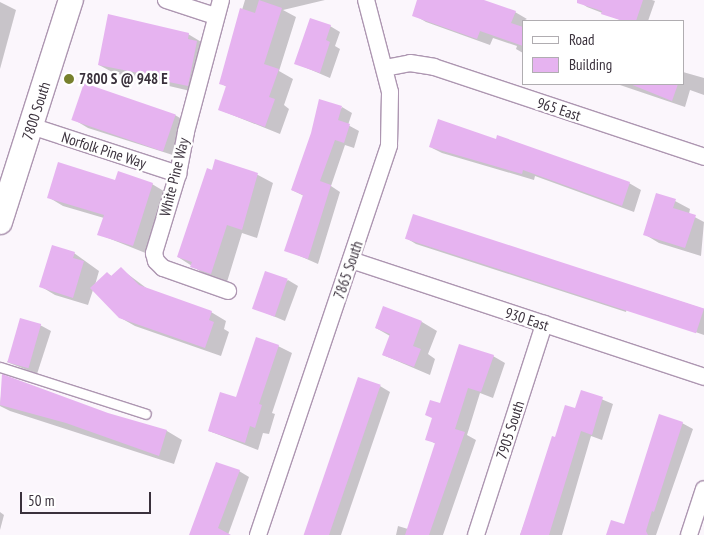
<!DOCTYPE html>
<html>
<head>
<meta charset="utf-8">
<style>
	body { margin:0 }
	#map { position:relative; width:704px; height:535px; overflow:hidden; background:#fbf6fc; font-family:"PT Sans Narrow",sans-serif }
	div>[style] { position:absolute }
	.shadow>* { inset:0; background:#0003 }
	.building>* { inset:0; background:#e6b3f0; transform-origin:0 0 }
	.roads { filter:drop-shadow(1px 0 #ad96b1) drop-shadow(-1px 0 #ad96b1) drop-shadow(0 1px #ad96b1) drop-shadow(0 -1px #ad96b1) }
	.service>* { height:9px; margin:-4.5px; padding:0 4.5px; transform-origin:4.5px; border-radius:4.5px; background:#fff }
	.minor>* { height:16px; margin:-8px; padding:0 8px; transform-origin:8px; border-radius:8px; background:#fff }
	.secondary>* { height:24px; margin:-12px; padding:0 12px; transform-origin:12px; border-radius:12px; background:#fff }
	.dots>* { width:14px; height:14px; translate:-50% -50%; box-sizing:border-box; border:2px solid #fff; border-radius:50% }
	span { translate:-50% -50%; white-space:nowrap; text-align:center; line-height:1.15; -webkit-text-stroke:4.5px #fff; paint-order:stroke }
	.poi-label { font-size:15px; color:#3a313c; font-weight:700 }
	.left { translate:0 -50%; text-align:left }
	.street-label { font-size:15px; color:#3a313c }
	.legend { position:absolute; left:522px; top:20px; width:162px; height:65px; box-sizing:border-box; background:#fff; border:1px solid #b0adb1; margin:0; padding:6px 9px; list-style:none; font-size:15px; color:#3a313c }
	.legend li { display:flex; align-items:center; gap:10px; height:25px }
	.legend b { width:25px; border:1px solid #b0adb1 }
	.scale { position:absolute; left:20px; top:492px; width:131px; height:22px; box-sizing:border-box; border:2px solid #3a313c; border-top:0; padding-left:6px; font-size:15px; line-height:18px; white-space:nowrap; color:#3a313c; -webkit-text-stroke:4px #fff; paint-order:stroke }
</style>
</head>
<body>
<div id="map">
	<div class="shadow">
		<div style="clip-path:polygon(245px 0,325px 0,283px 10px,296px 17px,279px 71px,293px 79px,284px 105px,289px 109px,280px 134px,220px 110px,227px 87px,220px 83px)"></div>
		<div style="clip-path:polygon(419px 0,480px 0,515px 12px,527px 19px,523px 21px,523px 53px,516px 49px,517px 46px,493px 38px,490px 45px,426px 22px,414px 15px)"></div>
		<div style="clip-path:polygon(577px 0,652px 0,655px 1px,648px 21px,623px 21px,587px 7px)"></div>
		<div style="clip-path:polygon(0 2px,16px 10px,0 69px)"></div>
		<div style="clip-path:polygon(330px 26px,340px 32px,335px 46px,340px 49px,330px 78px,295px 63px)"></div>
		<div style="clip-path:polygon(188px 34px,203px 43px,203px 94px,114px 73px,99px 65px)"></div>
		<div style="clip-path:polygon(683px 72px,704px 78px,704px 95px,690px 90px,685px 107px,617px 84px,683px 84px)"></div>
		<div style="clip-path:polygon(342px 107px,352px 113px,348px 125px,359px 131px,354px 148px,345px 145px,331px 186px,340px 192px,318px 264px,286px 250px,304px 196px,292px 190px)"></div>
		<div style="clip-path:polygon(175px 115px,190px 124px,179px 157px,88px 128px,73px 119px)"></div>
		<div style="clip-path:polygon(430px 147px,629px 183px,641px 190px,634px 212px,535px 176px,534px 180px,442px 153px)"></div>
		<div style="clip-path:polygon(216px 161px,258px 175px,273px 183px,257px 238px,242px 233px,227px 282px,206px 275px,178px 257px)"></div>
		<div style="clip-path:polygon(116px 181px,152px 184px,167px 193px,148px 254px,98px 234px,104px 218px,63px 206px,48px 197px)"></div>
		<div style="clip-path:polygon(675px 201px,690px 209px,689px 214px,704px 222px,701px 256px,659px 243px,644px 234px)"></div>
		<div style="clip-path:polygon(414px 216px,704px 309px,704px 335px,627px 308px,626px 312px,416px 244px,406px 238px)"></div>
		<div style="clip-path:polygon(74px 253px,99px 271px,95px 285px,107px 273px,113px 277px,121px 269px,149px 290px,211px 312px,226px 321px,224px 329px,229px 332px,221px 356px,135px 326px,119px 317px,93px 290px,88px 305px,55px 295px,40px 286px)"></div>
		<div style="clip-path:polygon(288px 280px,298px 286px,285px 321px,254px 308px)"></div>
		<div style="clip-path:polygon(422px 322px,437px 331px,428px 354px,435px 359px,430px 375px,383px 355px,390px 336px,376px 328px)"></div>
		<div style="clip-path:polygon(40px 325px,51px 331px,37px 374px,7px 362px)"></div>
		<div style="clip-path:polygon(278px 346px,292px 353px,272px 413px,275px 414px,269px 434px,263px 433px,258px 450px,209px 431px)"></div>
		<div style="clip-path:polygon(493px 356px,505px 363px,493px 398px,480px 393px,467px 435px,476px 440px,443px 535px,396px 535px,398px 526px,408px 529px,436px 444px,427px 439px,440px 405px)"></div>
		<div style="clip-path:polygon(3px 376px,108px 414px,167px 431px,182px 440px,174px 464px,10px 411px,0 406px)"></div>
		<div style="clip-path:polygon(380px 386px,390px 392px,341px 535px,305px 535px)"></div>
		<div style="clip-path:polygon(582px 391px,613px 404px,602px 440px,591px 436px,562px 535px,520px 535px,556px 439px,576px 409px)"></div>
		<div style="clip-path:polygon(682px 423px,693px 429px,656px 535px,608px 535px,624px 526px)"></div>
		<div style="clip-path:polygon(239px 471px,249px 477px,228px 535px,191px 535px)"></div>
		<div style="clip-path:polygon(0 512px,4px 515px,0 530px)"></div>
	</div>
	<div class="building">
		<div style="clip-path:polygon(259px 0,282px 8px,264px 64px,279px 69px,269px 97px,275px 99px,265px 127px,218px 110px,226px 86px,219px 84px,240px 8px,255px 13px)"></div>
		<div style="clip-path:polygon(417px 0,484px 0,516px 11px,511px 23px,523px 27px,523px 46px,480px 31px,477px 39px,412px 16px)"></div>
		<div style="clip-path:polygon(577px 0,643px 0,636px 21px,623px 21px,601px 14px,602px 11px,577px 3px)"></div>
		<div style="clip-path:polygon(108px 14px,189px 33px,188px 39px,197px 41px,188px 86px,159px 80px,159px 77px,98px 65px)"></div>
		<div style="clip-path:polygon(310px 18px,331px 25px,326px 40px,330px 42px,320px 73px,294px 64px)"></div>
		<div style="left:84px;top:83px;width:97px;height:39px;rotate:19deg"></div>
		<div style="clip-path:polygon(630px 84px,678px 84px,672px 101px)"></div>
		<div style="clip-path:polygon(319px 99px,342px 106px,338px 120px,350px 124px,344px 143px,335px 140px,320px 181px,331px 185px,308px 259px,284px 251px,303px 195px,291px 190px,311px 133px)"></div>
		<div style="clip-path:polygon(438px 119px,496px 139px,497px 135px,630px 182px,622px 206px,523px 170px,522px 174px,429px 147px)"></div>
		<div style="clip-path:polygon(215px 159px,258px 173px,242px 230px,227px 225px,211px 274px,190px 267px,192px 262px,177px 257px,207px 168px,212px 170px)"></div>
		<div style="clip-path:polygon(58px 162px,115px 180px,118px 171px,153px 183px,133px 246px,97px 235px,104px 215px,47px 198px)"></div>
		<div style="clip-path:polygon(656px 193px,676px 199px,673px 208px,696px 215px,685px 248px,643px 235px)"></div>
		<div style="left:413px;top:214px;width:306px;height:26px;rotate:18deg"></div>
		<div style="clip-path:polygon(52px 245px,75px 252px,73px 258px,84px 261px,73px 298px,39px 287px)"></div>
		<div style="clip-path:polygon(121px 267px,139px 285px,212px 311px,209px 320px,214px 322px,205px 348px,119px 318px,90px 288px,107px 272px,111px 276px)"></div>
		<div style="left:265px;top:271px;width:24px;height:40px;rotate:19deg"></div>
		<div style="clip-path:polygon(383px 306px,422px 321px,413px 346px,421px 349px,414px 367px,382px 355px,390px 334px,375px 328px)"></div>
		<div style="left:20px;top:318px;width:22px;height:46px;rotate:16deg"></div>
		<div style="clip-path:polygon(256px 337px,279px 345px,259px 404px,262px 405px,255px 428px,250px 426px,245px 443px,208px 431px,220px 392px,236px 397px)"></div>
		<div style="clip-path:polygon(459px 344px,494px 355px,481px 392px,468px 388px,455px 429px,465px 432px,429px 535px,405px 535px,435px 443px,425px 440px,432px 418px,425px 415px,430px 400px,440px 403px)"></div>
		<div style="clip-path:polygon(2px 374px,108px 413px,167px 430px,159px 456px,66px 423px,0 405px)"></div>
		<div style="left:358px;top:377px;width:24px;height:167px;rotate:19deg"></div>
		<div style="clip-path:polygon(581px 390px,603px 397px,592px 435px,581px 431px,549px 535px,520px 535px,552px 436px,555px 437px,565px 405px,575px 408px)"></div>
		<div style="clip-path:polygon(659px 414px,683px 422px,654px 512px,652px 511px,646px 531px,648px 535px,606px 535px,611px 520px,624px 524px)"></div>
		<div style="clip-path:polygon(216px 462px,240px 470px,218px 528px,231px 535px,189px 535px)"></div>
	</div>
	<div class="roads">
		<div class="service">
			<div style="left:0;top:367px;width:153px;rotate:17.8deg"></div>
		</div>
		<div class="minor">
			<div style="left:166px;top:0;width:52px;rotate:18.1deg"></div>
			<div style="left:221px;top:0;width:137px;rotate:104.9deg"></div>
			<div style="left:186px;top:132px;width:43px;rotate:100.8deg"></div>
			<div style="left:178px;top:174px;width:83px;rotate:106.9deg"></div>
			<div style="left:154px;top:253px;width:8px;rotate:76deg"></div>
			<div style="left:156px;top:261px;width:10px;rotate:45deg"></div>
			<div style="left:163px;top:268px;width:69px;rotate:19.5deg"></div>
			<div style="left:385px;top:68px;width:25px;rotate:-11deg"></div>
			<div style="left:410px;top:63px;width:24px;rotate:9deg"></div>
			<div style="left:434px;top:67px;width:285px;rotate:18.4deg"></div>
			<div style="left:31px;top:126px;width:155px;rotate:18.1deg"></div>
			<div style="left:351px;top:260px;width:372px;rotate:18.3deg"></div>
			<div style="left:258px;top:535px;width:411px;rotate:-71.4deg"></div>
			<div style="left:389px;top:145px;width:53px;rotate:-88.9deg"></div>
			<div style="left:390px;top:92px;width:95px;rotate:-104.6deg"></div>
			<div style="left:476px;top:535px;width:222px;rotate:-72.1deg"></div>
			<div style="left:689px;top:535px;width:48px;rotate:-71.9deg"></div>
		</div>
		<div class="secondary">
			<div style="left:0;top:222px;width:233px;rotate:-72.3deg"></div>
		</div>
	</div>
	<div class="dots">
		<div style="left:69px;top:79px;background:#77802d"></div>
	</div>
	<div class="poi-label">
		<span class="left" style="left:79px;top:79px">7800 S @ 948 E</span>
	</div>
	<div class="street-label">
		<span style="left:559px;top:109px;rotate:18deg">965 East</span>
		<span style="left:36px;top:111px;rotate:-72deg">7800 South</span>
		<span style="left:104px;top:150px;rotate:18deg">Norfolk Pine Way</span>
		<span style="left:174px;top:177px;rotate:-76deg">White Pine Way</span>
		<span style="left:348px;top:270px;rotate:-71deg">7865 South</span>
		<span style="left:527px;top:319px;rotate:18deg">930 East</span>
		<span style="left:510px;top:430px;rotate:-72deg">7905 South</span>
	</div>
	<ul class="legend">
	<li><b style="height:6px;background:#fff"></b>Road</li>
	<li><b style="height:14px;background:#e6b3f0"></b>Building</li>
	</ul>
	<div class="scale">50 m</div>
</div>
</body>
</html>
